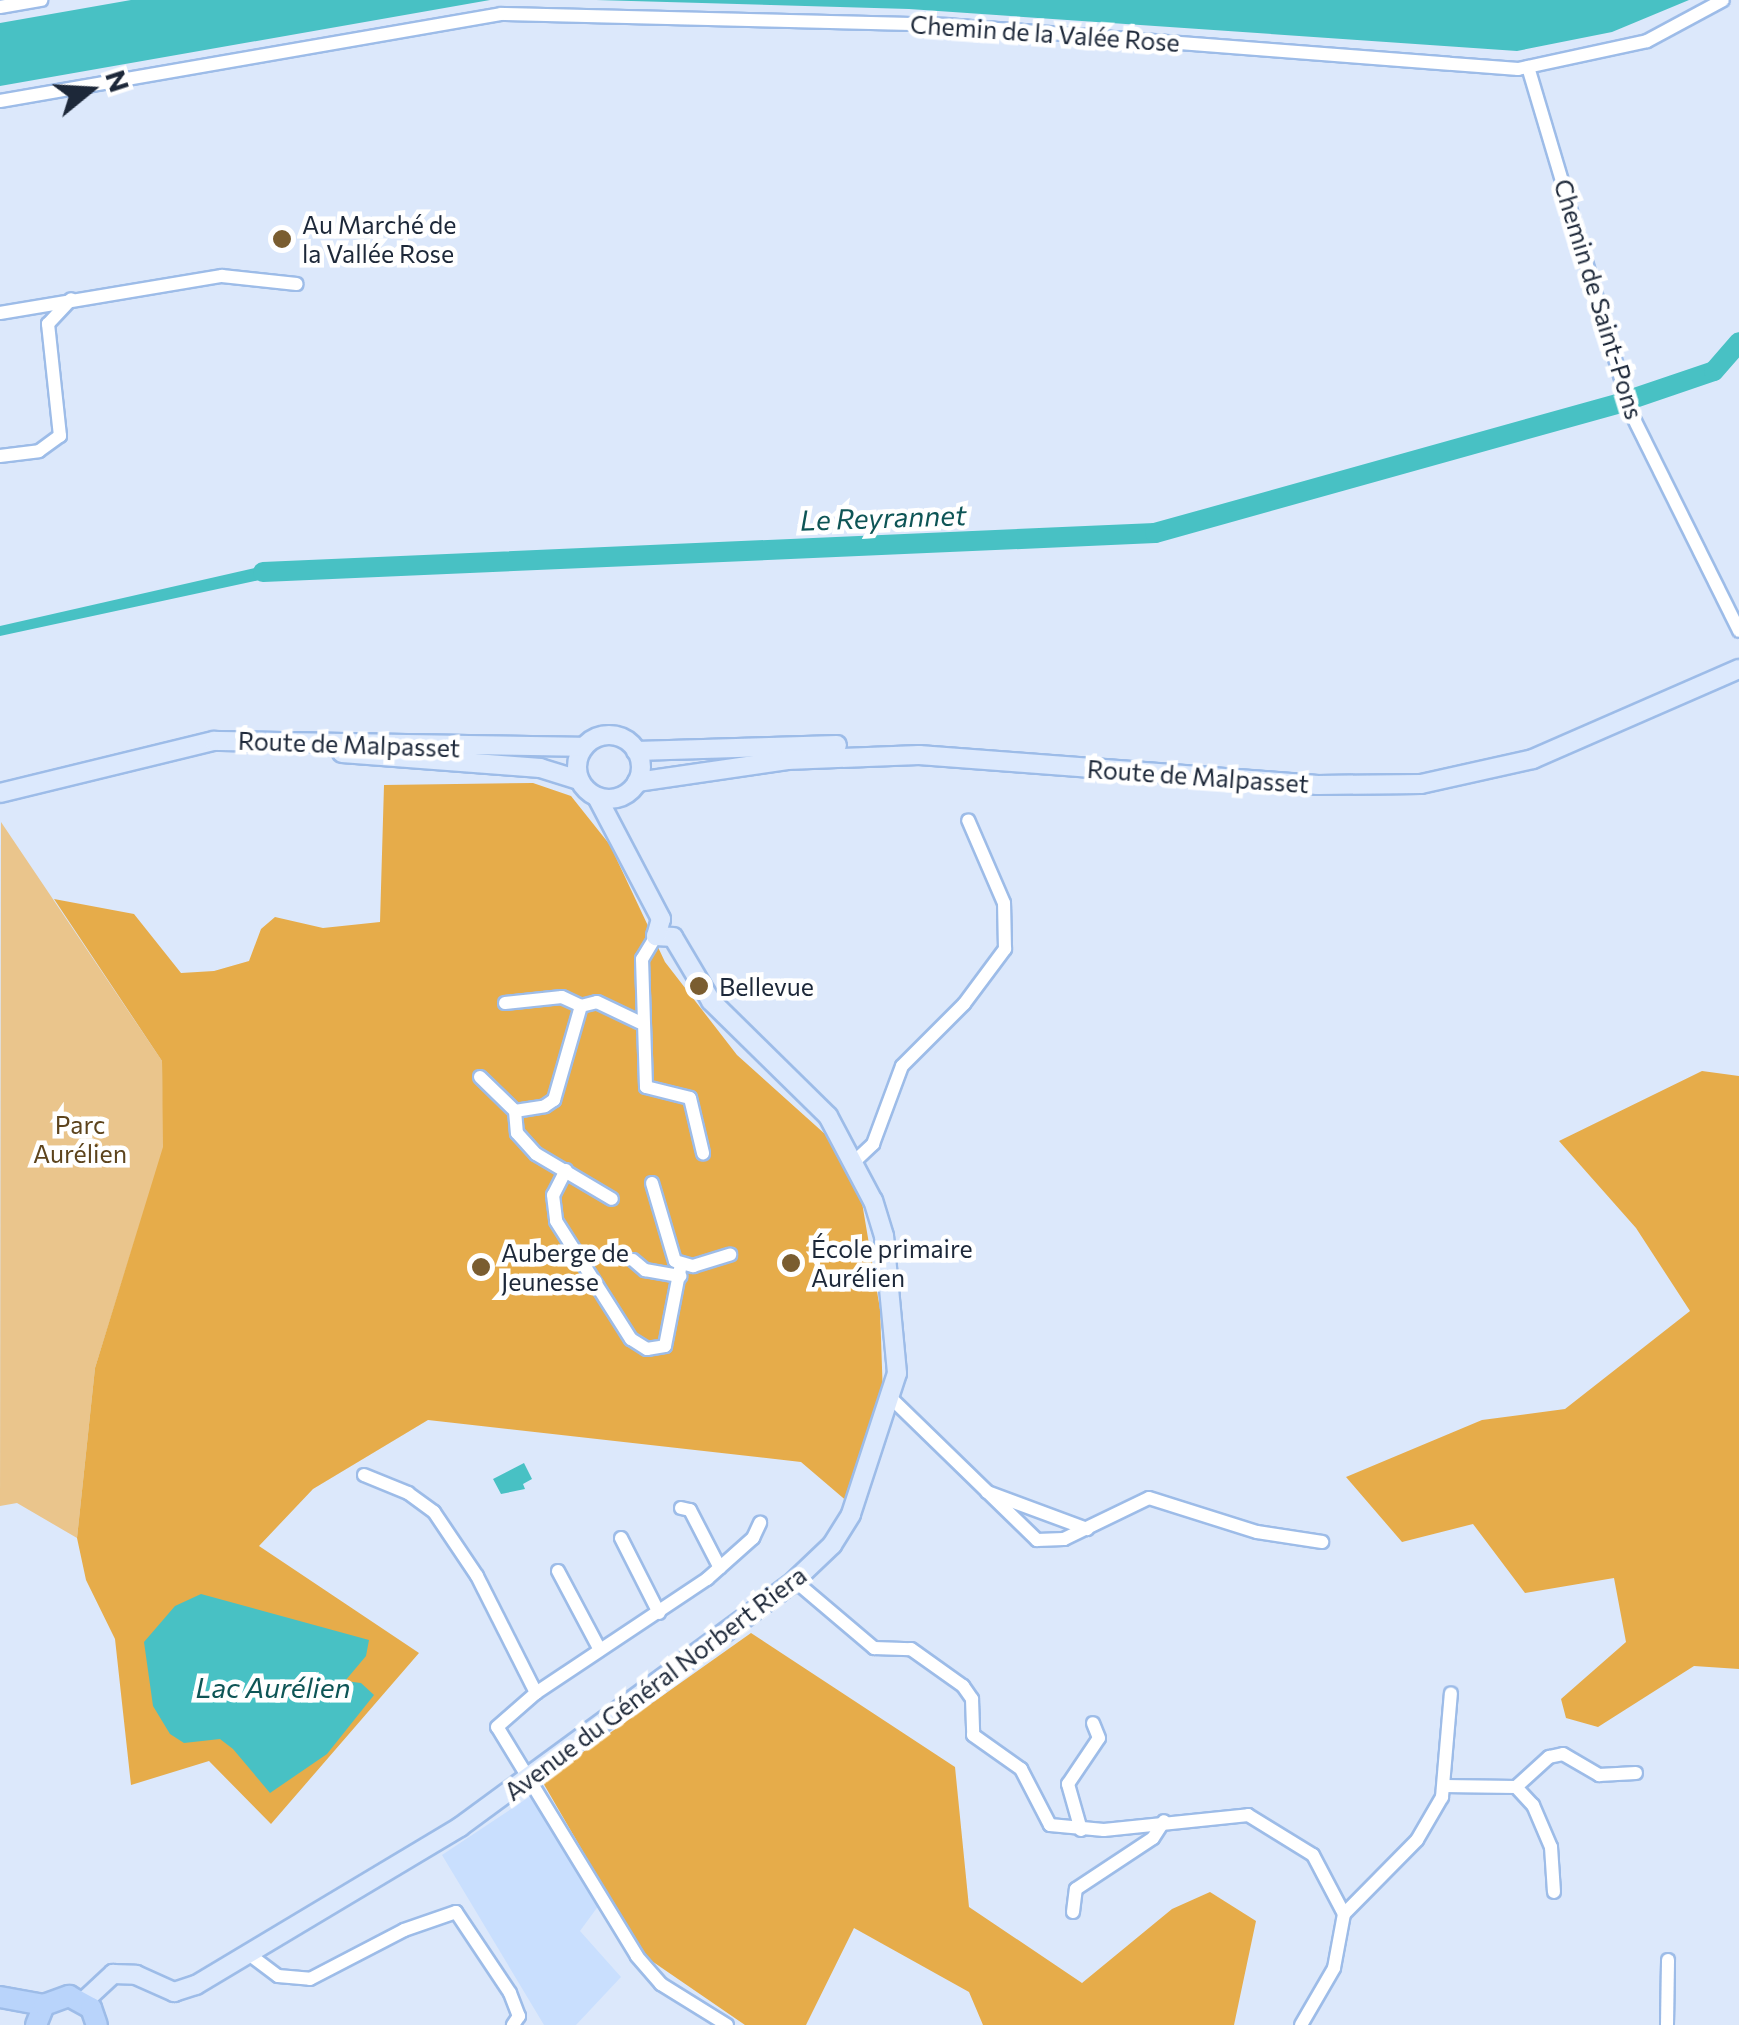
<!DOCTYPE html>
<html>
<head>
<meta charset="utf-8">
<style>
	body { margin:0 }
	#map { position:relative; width:1739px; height:2025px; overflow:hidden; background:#dce8fb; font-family:Commissioner,sans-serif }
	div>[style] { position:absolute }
	.built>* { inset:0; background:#c9dffe }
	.green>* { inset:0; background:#eac58c }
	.forest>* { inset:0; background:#e6ac4a }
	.water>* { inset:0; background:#48c1c4 }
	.river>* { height:20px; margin:-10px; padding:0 10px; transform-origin:10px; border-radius:10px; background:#48c1c4 }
	.roads { filter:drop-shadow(2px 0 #9dbce8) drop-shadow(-2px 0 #9dbce8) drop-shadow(0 2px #9dbce8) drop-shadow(0 -2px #9dbce8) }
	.minor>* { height:12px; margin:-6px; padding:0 6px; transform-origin:6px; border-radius:6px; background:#fff }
	.secondary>* { height:18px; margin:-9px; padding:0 9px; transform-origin:9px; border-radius:9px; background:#dce9fd }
	.secondary>.ring { margin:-9px; padding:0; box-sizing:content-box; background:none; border:18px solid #dce9fd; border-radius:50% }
	.primary>* { height:20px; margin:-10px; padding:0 10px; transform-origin:10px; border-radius:10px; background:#b9d4fb }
	.dots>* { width:28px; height:28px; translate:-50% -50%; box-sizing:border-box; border:5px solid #fff; border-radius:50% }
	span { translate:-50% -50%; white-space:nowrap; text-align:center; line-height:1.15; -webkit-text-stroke:9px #fff; paint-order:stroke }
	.street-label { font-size:25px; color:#1d2839 }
	.poi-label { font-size:25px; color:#1d2839 }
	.left { translate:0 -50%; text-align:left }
	.park-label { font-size:25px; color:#5d441d }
	.water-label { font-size:28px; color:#0e5556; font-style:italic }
	.north { position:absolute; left:40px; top:40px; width:100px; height:100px; -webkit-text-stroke:8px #fff; paint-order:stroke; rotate:72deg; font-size:28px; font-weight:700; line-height:40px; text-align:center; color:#1d2839 }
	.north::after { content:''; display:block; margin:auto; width:35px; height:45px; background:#1d2839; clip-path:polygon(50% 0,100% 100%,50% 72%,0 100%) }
</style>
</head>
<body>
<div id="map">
	<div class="built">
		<div style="clip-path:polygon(532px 1795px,599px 1905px,580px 1931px,621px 1977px,576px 2025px,544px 2025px,442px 1855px)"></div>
	</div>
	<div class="green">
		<div style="clip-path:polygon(1px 822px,162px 1061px,164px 1147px,95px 1368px,77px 1538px,17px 1503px,0 1506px)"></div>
	</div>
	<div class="forest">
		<div style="clip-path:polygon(533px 783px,571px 796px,610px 845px,665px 962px,737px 1055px,855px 1161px,880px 1309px,883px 1397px,849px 1503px,801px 1462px,428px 1420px,313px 1489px,259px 1546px,419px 1653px,271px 1824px,209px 1761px,131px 1785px,115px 1639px,86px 1580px,77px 1538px,95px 1368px,163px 1147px,162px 1061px,54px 899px,134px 914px,181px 973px,214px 971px,249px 961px,261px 929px,275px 917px,323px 928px,380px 922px,384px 785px)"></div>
		<div style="clip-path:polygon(1702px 1071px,1739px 1076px,1739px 1669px,1694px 1666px,1598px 1727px,1566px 1718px,1561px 1699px,1626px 1642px,1614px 1578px,1525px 1593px,1473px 1524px,1402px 1542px,1346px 1477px,1482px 1420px,1565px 1409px,1690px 1311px,1636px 1228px,1559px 1141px)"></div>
		<div style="clip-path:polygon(751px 1633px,955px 1767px,969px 1907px,1082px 1983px,1172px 1909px,1210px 1892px,1256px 1921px,1234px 2025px,983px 2025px,969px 1992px,854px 1928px,806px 2025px,745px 2025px,643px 1955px,542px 1781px)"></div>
	</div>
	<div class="water">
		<div style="clip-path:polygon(131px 0,490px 0,0 86px,0 23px)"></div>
		<div style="clip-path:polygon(596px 0,1689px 0,1612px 32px,1517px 51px,909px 9px)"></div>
		<div style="clip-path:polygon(272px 564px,286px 567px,287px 574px,0 636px,0 626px)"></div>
		<div style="clip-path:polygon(524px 1463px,532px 1479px,523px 1484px,525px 1489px,501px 1494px,493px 1479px)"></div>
		<div style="clip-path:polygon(201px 1594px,369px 1640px,366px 1656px,345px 1681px,361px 1683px,374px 1695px,327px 1754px,270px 1793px,233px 1749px,220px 1739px,184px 1743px,170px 1734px,153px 1706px,144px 1642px,175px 1606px)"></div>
	</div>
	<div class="river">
		<div style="left:263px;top:572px;width:893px;rotate:-2.5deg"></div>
		<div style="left:1155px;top:533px;width:483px;rotate:-15.6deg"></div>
		<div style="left:1620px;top:403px;width:99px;rotate:-18.8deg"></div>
		<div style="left:1714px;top:371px;width:38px;rotate:-49deg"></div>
	</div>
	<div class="roads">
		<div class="minor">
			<div style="left:0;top:7px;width:42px;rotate:-9.7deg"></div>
			<div style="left:1528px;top:67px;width:363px;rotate:73.4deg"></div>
			<div style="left:1632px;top:415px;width:241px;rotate:63.6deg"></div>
			<div style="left:0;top:101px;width:508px;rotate:-9.85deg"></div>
			<div style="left:501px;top:14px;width:445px;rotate:1.4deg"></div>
			<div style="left:946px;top:25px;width:574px;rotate:4.4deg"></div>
			<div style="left:1518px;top:69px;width:132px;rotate:-12.2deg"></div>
			<div style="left:1647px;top:41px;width:86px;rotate:-28.3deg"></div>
			<div style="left:0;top:313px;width:225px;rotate:-9.5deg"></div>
			<div style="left:222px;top:276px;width:75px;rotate:6.1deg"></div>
			<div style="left:0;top:456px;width:39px;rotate:-7deg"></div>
			<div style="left:39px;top:451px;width:26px;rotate:-36deg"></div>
			<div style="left:60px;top:436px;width:113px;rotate:-96.1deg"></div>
			<div style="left:48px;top:324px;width:34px;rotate:-47deg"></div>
			<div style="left:656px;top:936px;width:27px;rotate:121deg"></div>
			<div style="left:642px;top:959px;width:128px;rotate:88.2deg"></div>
			<div style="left:646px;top:1087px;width:45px;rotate:14deg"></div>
			<div style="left:690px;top:1098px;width:57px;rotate:76.7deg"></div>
			<div style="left:505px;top:1003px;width:57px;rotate:-6deg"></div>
			<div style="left:562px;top:997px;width:21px;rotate:25deg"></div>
			<div style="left:480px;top:1077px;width:49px;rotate:44.2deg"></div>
			<div style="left:515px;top:1111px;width:30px;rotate:-9deg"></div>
			<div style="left:545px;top:1106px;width:11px;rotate:-34deg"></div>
			<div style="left:554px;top:1100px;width:98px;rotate:-74deg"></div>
			<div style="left:581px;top:1006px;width:16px;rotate:-14deg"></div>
			<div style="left:597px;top:1002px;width:47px;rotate:25.5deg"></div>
			<div style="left:515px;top:1111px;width:22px;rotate:85deg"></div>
			<div style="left:517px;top:1133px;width:28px;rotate:48deg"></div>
			<div style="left:536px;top:1154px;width:88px;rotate:30.6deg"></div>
			<div style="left:855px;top:1161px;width:25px;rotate:-43deg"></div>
			<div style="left:873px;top:1144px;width:83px;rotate:-69.6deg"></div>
			<div style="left:902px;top:1066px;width:88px;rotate:-45deg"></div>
			<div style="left:964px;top:1004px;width:69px;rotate:-53.3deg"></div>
			<div style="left:1005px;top:949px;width:46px;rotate:-91.2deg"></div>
			<div style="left:1004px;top:903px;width:90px;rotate:-113.4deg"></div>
			<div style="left:566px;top:1170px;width:28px;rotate:117deg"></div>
			<div style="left:553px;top:1195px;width:26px;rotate:83deg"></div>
			<div style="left:556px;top:1221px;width:140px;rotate:57.6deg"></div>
			<div style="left:631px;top:1339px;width:19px;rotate:32deg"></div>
			<div style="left:647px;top:1349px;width:18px;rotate:-9deg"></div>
			<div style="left:665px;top:1346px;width:84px;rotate:-79deg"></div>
			<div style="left:652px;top:1183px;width:81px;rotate:73.6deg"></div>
			<div style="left:675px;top:1261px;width:19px;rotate:16deg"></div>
			<div style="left:693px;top:1266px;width:39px;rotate:-17deg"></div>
			<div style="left:633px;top:1260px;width:16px;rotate:40deg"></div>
			<div style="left:645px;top:1270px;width:36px;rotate:10deg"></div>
			<div style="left:893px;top:1400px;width:201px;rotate:44.2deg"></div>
			<div style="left:1037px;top:1540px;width:27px;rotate:-2deg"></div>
			<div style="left:1064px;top:1539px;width:94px;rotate:-25.8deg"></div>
			<div style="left:1149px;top:1498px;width:113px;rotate:17.5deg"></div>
			<div style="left:1257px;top:1532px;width:66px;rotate:8.7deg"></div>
			<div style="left:364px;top:1475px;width:48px;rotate:22.2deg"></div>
			<div style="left:408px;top:1493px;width:32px;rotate:36deg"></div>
			<div style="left:434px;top:1512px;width:77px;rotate:56.1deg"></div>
			<div style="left:477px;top:1576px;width:131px;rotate:63.2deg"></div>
			<div style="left:987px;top:1492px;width:107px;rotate:20.3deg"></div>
			<div style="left:681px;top:1508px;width:9px;rotate:13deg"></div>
			<div style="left:690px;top:1510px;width:65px;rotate:62.7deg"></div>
			<div style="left:621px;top:1538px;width:84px;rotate:63.1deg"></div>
			<div style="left:558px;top:1571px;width:89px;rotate:62deg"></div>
			<div style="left:795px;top:1581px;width:104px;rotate:40.3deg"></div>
			<div style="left:874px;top:1648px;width:37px;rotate:2deg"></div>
			<div style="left:911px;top:1649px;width:64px;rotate:35.4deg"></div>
			<div style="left:963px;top:1686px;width:16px;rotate:55deg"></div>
			<div style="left:972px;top:1699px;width:36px;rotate:88deg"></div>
			<div style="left:973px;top:1735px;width:59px;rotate:35.3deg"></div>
			<div style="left:1021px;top:1769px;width:63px;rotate:62.6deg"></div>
			<div style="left:1050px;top:1825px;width:54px;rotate:5.3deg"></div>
			<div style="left:1104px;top:1830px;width:145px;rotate:-5.9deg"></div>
			<div style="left:1248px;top:1815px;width:76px;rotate:31.6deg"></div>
			<div style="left:1313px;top:1855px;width:67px;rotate:62.3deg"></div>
			<div style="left:1444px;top:1786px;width:72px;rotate:0.8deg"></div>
			<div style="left:1516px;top:1787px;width:45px;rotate:-42.3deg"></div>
			<div style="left:1549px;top:1757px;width:14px;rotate:-12deg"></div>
			<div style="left:1563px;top:1754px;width:42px;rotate:30.3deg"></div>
			<div style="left:1599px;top:1775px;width:37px;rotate:-3deg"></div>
			<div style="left:1516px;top:1787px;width:25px;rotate:47deg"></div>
			<div style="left:1533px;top:1805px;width:46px;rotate:66.8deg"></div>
			<div style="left:1551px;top:1847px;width:45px;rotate:86.2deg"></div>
			<div style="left:1081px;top:1830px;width:48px;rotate:-105.8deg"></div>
			<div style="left:1068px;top:1784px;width:55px;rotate:-56deg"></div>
			<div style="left:1099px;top:1738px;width:16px;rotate:-112deg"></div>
			<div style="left:1073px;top:1912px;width:23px;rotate:-83deg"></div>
			<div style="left:1076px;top:1889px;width:92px;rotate:-33.5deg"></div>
			<div style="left:1153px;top:1838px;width:20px;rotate:-57deg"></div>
			<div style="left:250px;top:1955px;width:35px;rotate:37deg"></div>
			<div style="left:278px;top:1976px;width:32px;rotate:5deg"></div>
			<div style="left:310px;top:1979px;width:106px;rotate:-27.5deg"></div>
			<div style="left:404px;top:1930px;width:55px;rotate:-19.1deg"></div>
			<div style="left:456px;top:1912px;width:97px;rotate:56.3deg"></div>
			<div style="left:510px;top:1993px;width:25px;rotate:69deg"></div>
			<div style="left:519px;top:2016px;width:11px;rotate:124deg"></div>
			<div style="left:727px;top:2025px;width:78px;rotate:-148.2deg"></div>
			<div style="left:661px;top:1984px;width:37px;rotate:-131deg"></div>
			<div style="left:637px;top:1956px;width:268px;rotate:-121.4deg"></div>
			<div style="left:497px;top:1727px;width:52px;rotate:-41.1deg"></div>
			<div style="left:536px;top:1693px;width:206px;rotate:-33.7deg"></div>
			<div style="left:707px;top:1579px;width:62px;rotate:-41.7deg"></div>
			<div style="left:753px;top:1538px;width:17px;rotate:-65deg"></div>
			<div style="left:1301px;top:2025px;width:66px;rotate:-59.9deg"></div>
			<div style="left:1334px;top:1968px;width:55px;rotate:-79.5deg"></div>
			<div style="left:1344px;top:1914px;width:104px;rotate:-45.4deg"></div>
			<div style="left:1417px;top:1840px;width:50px;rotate:-59.8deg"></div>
			<div style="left:1442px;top:1797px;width:104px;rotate:-85.1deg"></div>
			<div style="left:1667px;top:2025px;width:65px;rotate:-89.1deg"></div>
		</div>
		<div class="secondary">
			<div class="ring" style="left:577px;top:735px;width:46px;height:46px"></div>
			<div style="left:636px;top:751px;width:201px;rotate:-1.7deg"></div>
			<div style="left:342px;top:753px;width:199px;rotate:4.3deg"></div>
			<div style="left:540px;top:768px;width:41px;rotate:17.1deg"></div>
			<div style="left:637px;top:782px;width:152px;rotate:-8.3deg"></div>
			<div style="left:787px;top:760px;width:132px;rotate:-2.2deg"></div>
			<div style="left:919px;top:755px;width:400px;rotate:4.3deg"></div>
			<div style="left:1318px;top:785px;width:103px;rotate:-0.6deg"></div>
			<div style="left:1421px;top:784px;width:115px;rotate:-12.6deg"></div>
			<div style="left:1533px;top:759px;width:225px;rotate:-23.6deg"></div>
			<div style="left:0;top:793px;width:220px;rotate:-13.7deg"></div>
			<div style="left:214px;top:741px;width:370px;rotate:0.9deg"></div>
			<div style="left:597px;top:797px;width:138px;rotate:62.3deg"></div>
			<div style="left:661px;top:919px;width:18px;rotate:106deg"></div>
			<div style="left:656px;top:936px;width:17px;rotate:3deg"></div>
			<div style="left:84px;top:2001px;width:40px;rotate:-43deg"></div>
			<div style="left:113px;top:1974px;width:23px;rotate:2deg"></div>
			<div style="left:136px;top:1975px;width:42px;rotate:24.1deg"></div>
			<div style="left:174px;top:1992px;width:23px;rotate:-18deg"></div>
			<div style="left:196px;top:1985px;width:308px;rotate:-30.9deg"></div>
			<div style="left:460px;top:1827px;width:409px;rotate:-36.3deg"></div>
			<div style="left:790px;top:1585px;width:58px;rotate:-43.6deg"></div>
			<div style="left:832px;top:1545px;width:36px;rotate:-58deg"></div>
			<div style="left:851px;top:1514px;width:148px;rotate:-71.9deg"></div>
			<div style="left:897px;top:1373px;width:138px;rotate:-95.4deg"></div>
			<div style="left:884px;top:1236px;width:37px;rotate:-107deg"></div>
			<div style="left:873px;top:1201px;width:96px;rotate:-117.9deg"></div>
			<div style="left:828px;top:1116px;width:164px;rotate:-135.5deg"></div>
			<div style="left:711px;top:1001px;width:74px;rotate:-120.7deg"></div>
		</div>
		<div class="primary">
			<div style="left:0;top:1997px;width:45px;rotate:10.3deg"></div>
			<div style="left:36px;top:2025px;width:22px;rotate:-68deg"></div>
			<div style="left:44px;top:2005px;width:27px;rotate:-20deg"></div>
			<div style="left:69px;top:1996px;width:25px;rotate:29deg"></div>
			<div style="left:91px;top:2008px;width:18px;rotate:71deg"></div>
		</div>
	</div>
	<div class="dots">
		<div style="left:282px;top:239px;background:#7a5d30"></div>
		<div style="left:699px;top:986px;background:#7a5d30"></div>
		<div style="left:791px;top:1263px;background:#7a5d30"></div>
		<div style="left:481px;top:1267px;background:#7a5d30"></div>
	</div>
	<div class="street-label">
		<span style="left:1045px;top:33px;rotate:4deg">Chemin de la Valée Rose</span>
		<span style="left:1599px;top:299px;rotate:73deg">Chemin de Saint-Pons</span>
		<span style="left:349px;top:744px;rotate:2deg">Route de Malpasset</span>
		<span style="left:1198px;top:776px;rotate:4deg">Route de Malpasset</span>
		<span style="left:655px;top:1683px;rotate:-37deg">Avenue du Général Norbert Riera</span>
	</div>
	<div class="poi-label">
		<span class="left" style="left:302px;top:239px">Au Marché de<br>la Vallée Rose</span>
		<span class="left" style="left:719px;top:986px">Bellevue</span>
		<span class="left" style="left:811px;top:1263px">École primaire<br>Aurélien</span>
		<span class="left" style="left:501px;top:1267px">Auberge de<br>Jeunesse</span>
	</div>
	<div class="park-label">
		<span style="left:80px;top:1139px">Parc<br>Aurélien</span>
	</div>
	<div class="water-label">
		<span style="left:883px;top:517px;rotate:-2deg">Le Reyrannet</span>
		<span style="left:273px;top:1687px">Lac Aurélien</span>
	</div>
	<div class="north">N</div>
</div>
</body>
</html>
